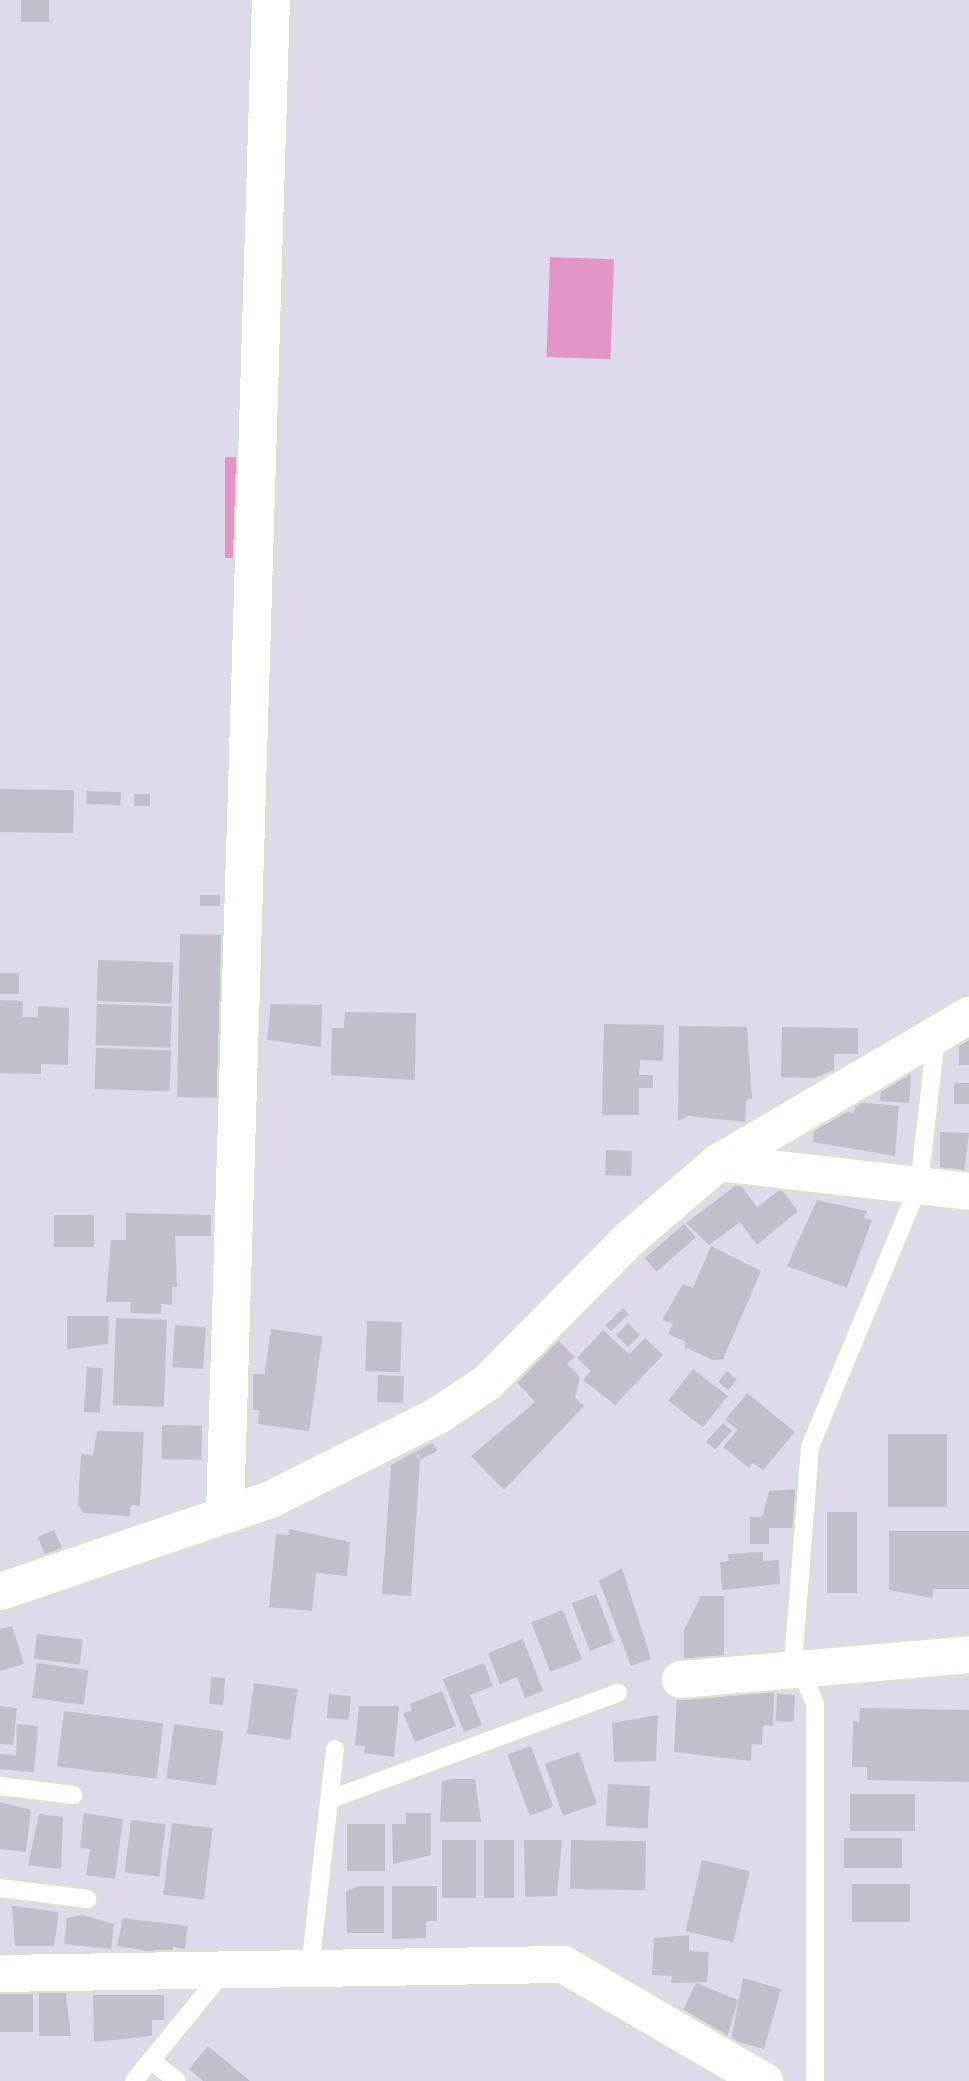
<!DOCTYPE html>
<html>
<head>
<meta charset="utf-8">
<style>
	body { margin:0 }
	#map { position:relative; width:969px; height:2081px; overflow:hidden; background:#dedaeb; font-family:"IBM Plex Sans",sans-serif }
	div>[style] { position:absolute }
	.green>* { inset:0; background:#e395c7; transform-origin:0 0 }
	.building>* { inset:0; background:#c3becc; transform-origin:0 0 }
	.roads { filter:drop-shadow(2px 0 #d8e2cf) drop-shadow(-2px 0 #d8e2cf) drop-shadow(0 2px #d8e2cf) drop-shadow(0 -2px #d8e2cf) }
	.lane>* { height:18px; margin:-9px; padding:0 9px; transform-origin:9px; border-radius:9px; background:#fff }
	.street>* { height:37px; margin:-18.5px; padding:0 18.5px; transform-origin:18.5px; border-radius:18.5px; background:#fff }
	.secondary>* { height:38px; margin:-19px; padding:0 19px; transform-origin:19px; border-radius:19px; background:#fff }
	span { translate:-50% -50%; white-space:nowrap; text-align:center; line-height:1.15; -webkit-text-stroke:5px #fff; paint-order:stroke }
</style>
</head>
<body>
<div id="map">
	<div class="green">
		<div style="left:550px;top:257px;width:64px;height:100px;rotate:2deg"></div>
		<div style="left:225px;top:457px;width:14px;height:101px"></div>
	</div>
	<div class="building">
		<div style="left:21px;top:0;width:28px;height:22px"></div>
		<div style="left:0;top:789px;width:74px;height:43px;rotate:1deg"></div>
		<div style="left:87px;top:791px;width:34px;height:13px;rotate:2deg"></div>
		<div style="left:134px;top:794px;width:16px;height:12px"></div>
		<div style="left:200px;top:895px;width:20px;height:11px"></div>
		<div style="left:180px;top:934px;width:41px;height:163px;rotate:1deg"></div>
		<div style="left:98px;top:960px;width:75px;height:41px;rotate:2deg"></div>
		<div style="left:0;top:973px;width:19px;height:21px"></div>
		<div style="clip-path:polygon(0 1000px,23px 1001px,22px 1017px,38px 1017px,38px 1006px,69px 1008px,68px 1065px,41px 1064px,41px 1074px,0 1073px)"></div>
		<div style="left:97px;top:1004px;width:75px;height:41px;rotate:2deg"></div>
		<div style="clip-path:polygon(271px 1004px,322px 1005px,321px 1047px,267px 1040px)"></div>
		<div style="clip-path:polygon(345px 1012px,416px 1013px,415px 1080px,331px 1075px,332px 1028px,344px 1028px)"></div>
		<div style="clip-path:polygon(604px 1024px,664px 1025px,663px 1061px,640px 1060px,639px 1075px,653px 1075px,653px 1088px,639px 1088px,639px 1115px,602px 1115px)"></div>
		<div style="clip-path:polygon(679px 1026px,747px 1027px,752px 1099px,746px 1099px,745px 1122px,688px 1116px,678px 1121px)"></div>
		<div style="clip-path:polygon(782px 1027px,858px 1028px,858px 1054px,834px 1054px,834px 1070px,815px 1078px,781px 1077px)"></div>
		<div style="left:959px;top:1033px;width:10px;height:32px"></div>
		<div style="left:96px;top:1048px;width:75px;height:41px;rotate:2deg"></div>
		<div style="clip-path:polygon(912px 1060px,909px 1103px,880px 1101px,882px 1078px)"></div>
		<div style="left:954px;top:1083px;width:15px;height:21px"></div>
		<div style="clip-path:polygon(856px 1102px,899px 1106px,895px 1156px,813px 1142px,814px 1128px,836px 1111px,854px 1113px)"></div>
		<div style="clip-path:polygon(940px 1132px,969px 1133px,964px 1173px,940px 1172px)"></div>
		<div style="left:606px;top:1150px;width:26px;height:25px;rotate:2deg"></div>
		<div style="clip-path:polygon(739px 1183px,757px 1207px,781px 1189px,798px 1211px,757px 1245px,740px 1222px,709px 1245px,686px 1223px)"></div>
		<div style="clip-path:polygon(817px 1200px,867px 1211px,864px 1218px,872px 1220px,847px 1288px,787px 1266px)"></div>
		<div style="clip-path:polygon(126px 1213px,211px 1215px,211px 1236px,175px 1236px,177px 1287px,172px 1287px,172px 1305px,161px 1304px,161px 1314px,130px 1313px,131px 1302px,106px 1302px,111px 1240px,126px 1240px)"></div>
		<div style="left:54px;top:1215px;width:40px;height:32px"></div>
		<div style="left:684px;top:1224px;width:18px;height:52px;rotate:49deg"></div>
		<div style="clip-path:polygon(711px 1246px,761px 1271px,723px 1359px,713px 1360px,684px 1347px,686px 1342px,668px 1334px,673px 1324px,662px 1320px,683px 1284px,693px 1288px)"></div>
		<div style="left:623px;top:1308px;width:8px;height:25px;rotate:45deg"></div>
		<div style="clip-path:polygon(67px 1316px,109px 1316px,108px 1344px,67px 1349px)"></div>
		<div style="left:116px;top:1318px;width:51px;height:87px;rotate:2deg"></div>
		<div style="left:367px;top:1321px;width:35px;height:50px;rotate:2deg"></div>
		<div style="left:628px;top:1323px;width:17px;height:17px;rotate:45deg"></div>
		<div style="left:175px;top:1325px;width:31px;height:42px;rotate:4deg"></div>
		<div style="left:271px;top:1329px;width:52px;height:96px;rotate:8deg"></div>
		<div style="clip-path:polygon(603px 1330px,629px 1354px,645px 1338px,663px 1355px,615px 1405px,583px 1380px,591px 1371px,577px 1358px)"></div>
		<div style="clip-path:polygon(557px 1339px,575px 1357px,567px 1364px,580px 1377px,575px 1397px,584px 1406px,504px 1490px,471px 1456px,535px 1402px,515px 1380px)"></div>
		<div style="left:87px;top:1367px;width:16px;height:45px;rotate:4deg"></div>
		<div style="left:693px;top:1369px;width:44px;height:40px;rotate:38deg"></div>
		<div style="left:727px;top:1371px;width:13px;height:14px;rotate:39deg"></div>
		<div style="left:253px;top:1374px;width:16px;height:36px"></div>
		<div style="left:378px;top:1375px;width:26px;height:27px;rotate:2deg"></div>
		<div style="clip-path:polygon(747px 1393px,795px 1432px,763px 1470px,753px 1463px,749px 1468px,723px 1447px,738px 1430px,725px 1420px)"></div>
		<div style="left:723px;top:1423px;width:12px;height:25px;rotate:42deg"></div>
		<div style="left:162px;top:1425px;width:40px;height:34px;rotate:1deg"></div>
		<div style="clip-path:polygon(97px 1431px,144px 1432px,140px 1506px,131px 1505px,130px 1516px,83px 1513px,78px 1505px,81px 1454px,93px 1455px)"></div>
		<div style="left:888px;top:1434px;width:59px;height:73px"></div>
		<div style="left:433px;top:1443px;width:9px;height:19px;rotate:63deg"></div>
		<div style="clip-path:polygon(415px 1452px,420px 1461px,411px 1596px,382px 1594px,391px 1465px)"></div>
		<div style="clip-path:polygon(796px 1489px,796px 1528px,769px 1528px,769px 1544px,750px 1544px,750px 1517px,762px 1517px,769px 1491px)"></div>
		<div style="left:827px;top:1512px;width:30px;height:81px"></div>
		<div style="clip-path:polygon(289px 1529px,350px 1542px,347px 1576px,316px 1573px,312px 1611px,269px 1607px,276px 1534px,289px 1535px)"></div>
		<div style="left:54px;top:1530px;width:20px;height:18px;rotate:66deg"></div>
		<div style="clip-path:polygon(889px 1531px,969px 1531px,969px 1589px,933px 1589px,933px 1598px,889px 1590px)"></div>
		<div style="clip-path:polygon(763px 1552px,763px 1561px,779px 1560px,780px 1584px,722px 1590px,720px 1562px,729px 1561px,728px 1554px)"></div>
		<div style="clip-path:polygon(622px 1568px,651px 1659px,631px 1666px,599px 1581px)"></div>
		<div style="left:596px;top:1594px;width:51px;height:26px;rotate:69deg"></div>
		<div style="clip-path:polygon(701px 1596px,724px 1596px,724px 1661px,684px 1661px,684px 1630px)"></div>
		<div style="left:563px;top:1610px;width:53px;height:34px;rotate:69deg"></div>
		<div style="clip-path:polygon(12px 1626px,24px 1664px,0 1671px,0 1629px)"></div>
		<div style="left:37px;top:1634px;width:46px;height:25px;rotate:7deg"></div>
		<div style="clip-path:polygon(523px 1639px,543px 1691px,525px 1698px,517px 1677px,500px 1684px,488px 1653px)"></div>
		<div style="left:37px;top:1663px;width:52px;height:35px;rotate:8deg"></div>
		<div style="clip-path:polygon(484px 1663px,493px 1686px,470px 1695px,482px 1725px,464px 1732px,443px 1679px)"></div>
		<div style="left:211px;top:1677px;width:14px;height:27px;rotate:4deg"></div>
		<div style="left:254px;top:1683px;width:44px;height:51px;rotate:8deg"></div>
		<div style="clip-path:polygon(706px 1688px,774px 1691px,773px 1726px,763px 1725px,762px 1745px,752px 1744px,751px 1761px,674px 1752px,677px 1696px,706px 1697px)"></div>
		<div style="clip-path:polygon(442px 1691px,456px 1726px,415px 1742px,403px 1713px,412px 1710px,410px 1704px)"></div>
		<div style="left:329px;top:1694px;width:22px;height:24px;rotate:5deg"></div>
		<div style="left:777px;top:1694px;width:18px;height:27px;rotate:3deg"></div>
		<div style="clip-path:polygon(0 1706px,17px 1708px,13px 1745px,0 1744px)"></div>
		<div style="clip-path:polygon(359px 1706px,399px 1706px,394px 1757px,364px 1753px,365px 1746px,355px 1745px)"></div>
		<div style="clip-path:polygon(860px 1708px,969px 1710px,969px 1782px,867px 1780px,867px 1767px,852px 1767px,853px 1721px,859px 1722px)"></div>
		<div style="left:64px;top:1711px;width:100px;height:56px;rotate:7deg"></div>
		<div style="clip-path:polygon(658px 1715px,656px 1761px,614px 1762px,612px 1723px)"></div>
		<div style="clip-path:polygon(17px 1724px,38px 1726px,34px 1772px,0 1769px,0 1754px,16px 1755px)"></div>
		<div style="left:174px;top:1724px;width:50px;height:55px;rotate:8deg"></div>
		<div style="left:531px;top:1746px;width:65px;height:25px;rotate:70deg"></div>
		<div style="left:579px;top:1752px;width:55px;height:36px;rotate:71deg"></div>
		<div style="clip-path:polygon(450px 1779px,475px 1779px,481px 1822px,440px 1822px,442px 1782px)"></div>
		<div style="left:608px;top:1784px;width:42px;height:42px;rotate:3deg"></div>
		<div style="left:850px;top:1794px;width:65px;height:37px"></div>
		<div style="clip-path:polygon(0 1802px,31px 1810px,26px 1852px,0 1849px)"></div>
		<div style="clip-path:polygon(84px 1813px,123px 1819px,115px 1879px,86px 1875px,90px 1849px,80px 1848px)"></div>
		<div style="clip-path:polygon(406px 1813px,431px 1813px,431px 1855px,393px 1864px,392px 1824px,406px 1824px)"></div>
		<div style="clip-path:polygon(39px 1814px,63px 1817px,61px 1869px,28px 1865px)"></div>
		<div style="left:131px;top:1820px;width:35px;height:53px;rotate:7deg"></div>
		<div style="left:172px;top:1823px;width:41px;height:72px;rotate:7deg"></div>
		<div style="left:347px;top:1824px;width:38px;height:47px"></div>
		<div style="left:844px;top:1838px;width:58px;height:30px"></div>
		<div style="left:442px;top:1840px;width:34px;height:58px"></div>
		<div style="left:484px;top:1840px;width:30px;height:58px"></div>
		<div style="clip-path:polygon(524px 1840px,562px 1840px,557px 1896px,525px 1897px)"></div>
		<div style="left:571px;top:1840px;width:75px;height:49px;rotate:1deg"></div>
		<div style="left:702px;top:1860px;width:49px;height:73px;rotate:13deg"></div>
		<div style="left:852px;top:1884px;width:58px;height:38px"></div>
		<div style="clip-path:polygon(359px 1886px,384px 1886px,384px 1933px,347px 1933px,346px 1891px)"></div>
		<div style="clip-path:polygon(392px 1886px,437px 1886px,437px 1921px,426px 1921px,426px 1938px,392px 1939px)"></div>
		<div style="clip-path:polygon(12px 1906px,59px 1912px,54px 1946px,15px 1946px)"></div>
		<div style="clip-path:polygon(83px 1915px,114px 1924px,111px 1949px,64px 1944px,67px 1918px)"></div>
		<div style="clip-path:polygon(123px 1918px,188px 1926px,185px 1949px,173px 1947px,172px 1955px,117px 1946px)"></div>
		<div style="clip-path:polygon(689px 1935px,689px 1951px,709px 1952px,707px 1982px,671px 1983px,672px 1976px,652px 1975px,654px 1938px)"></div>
		<div style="clip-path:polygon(743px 1978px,781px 1989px,764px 2049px,731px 2040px)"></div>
		<div style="clip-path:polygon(696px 1983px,738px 2000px,727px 2038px,682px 2012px)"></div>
		<div style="clip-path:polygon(39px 1987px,65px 1987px,71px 2036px,39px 2036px)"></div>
		<div style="left:33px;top:1988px;width:44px;height:33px;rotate:90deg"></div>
		<div style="clip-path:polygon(93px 1995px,164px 1995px,164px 2020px,152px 2020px,152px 2036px,94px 2042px)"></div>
		<div style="clip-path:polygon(208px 2046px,250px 2081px,203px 2081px,189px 2069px)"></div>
	</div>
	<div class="roads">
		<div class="lane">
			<div style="left:0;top:1786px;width:74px;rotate:7deg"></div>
			<div style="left:331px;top:1799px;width:306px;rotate:-20.3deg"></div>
			<div style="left:0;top:1888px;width:88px;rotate:7.2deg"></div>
			<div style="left:310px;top:1968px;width:220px;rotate:-83.5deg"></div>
			<div style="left:151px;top:2060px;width:33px;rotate:39deg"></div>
			<div style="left:134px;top:2081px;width:144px;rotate:-50.7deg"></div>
			<div style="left:815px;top:2081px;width:377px;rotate:-90deg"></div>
			<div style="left:815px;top:1704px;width:57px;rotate:-111.6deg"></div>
			<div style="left:794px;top:1651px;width:205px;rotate:-85.5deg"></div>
			<div style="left:810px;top:1447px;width:284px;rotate:-67.4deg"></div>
			<div style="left:919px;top:1185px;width:147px;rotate:-83.4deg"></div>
		</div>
		<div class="street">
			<div style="left:718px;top:1162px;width:291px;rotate:-30.4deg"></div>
			<div style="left:0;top:1591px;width:285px;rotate:-18.8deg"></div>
			<div style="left:270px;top:1499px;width:186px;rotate:-26.6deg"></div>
			<div style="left:436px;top:1416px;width:61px;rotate:-33.7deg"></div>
			<div style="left:487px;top:1382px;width:199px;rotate:-45.4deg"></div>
			<div style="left:627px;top:1240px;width:120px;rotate:-40.6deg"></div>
			<div style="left:718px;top:1162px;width:253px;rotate:6.6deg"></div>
			<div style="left:680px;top:1679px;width:290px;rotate:-4.9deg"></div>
			<div style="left:0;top:1973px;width:563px;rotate:-0.92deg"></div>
			<div style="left:563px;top:1964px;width:233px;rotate:30.2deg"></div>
		</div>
		<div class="secondary">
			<div style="left:225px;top:1513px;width:1514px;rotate:-88.26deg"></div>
		</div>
	</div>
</div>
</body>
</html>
